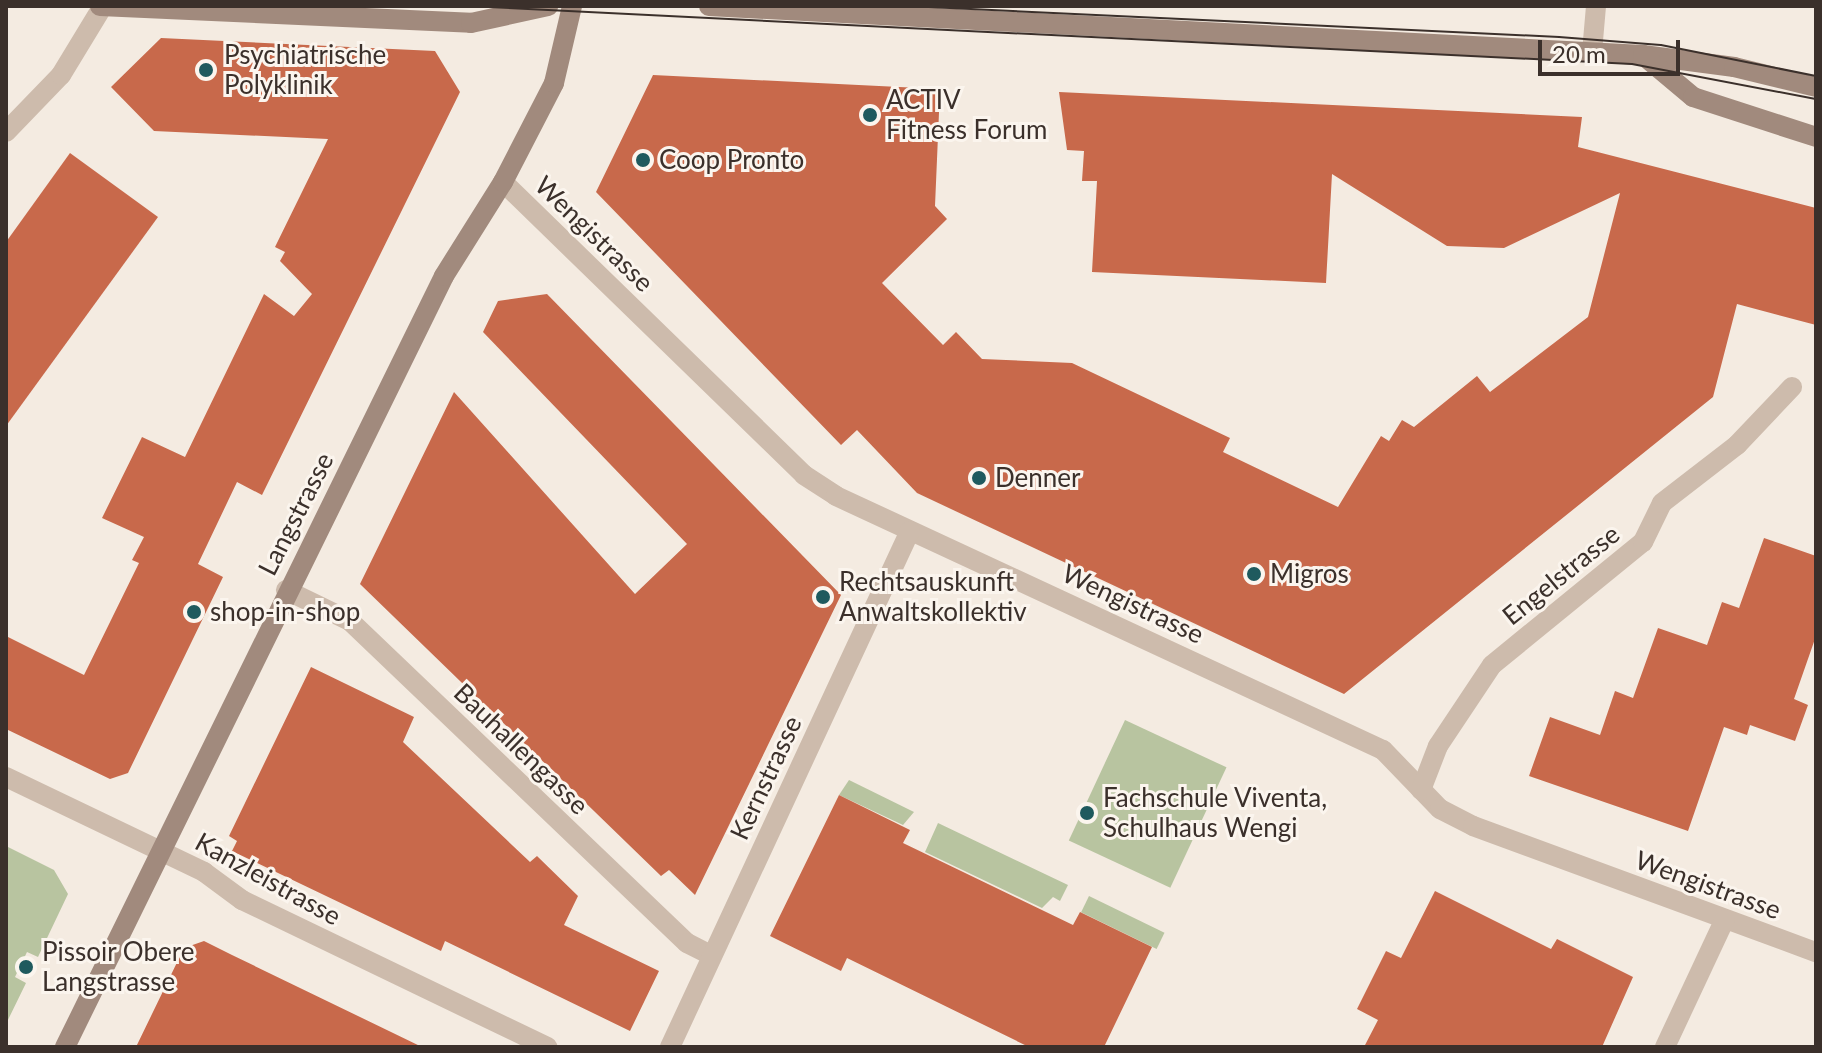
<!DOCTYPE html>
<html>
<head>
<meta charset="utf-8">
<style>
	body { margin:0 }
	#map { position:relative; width:1822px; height:1053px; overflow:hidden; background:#f4ebe1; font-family:Lato,sans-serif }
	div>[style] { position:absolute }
	.green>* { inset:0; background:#b8c4a0; transform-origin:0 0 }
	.building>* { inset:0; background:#c8694b }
	.street>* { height:20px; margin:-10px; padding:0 10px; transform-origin:10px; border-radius:10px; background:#cdbbac }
	.secondary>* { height:20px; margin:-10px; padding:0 10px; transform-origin:10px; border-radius:10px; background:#a18a7d }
	.tram>* { height:2px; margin:-1px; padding:0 1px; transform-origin:1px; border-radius:1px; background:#3b302b }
	.dots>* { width:22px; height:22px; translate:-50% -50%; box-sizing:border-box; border:4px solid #fbf5ee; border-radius:50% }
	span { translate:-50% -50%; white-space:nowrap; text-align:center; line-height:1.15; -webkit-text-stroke:6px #fbf5ee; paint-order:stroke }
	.poi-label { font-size:26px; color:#3b302b }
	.left { translate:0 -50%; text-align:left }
	.street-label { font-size:26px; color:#3b302b }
	.frame { position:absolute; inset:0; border:8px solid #3b302b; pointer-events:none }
	.scale { position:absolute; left:1538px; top:40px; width:142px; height:36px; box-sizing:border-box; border:4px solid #3b302b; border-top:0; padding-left:10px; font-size:24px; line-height:28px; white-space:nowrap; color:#3b302b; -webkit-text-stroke:6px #fbf5ee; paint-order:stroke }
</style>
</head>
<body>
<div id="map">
	<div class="green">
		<div style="left:1125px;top:720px;width:112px;height:133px;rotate:25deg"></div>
		<div style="clip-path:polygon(849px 780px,914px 812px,903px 825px,839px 795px)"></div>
		<div style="clip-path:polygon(938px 823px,1068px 885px,1060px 901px,1053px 897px,1042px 908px,925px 852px)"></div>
		<div style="clip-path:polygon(6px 846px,54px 870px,68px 894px,38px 957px,27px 952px,15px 977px,26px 983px,6px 1024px)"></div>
		<div style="left:1089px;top:896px;width:84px;height:18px;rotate:26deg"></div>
	</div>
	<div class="building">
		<div style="clip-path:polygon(161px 38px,435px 51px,460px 92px,262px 495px,237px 482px,198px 564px,223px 577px,128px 773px,110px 779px,6px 729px,6px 636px,84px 675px,139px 563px,132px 560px,144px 537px,102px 518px,142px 437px,185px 457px,264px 294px,294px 316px,312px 294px,280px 261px,285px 252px,275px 247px,328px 139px,154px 131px,111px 87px)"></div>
		<div style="clip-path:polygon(653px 75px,940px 89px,935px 206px,947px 219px,882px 283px,943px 345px,956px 332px,982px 359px,1072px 363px,1230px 438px,1223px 452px,1338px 507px,1381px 436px,1389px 441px,1402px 420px,1414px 427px,1477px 376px,1490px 392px,1588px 317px,1620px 193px,1504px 248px,1447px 246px,1332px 174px,1326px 283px,1092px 272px,1097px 181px,1082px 181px,1084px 151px,1067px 150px,1059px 92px,1582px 117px,1578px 147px,1816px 208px,1816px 325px,1737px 304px,1713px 397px,1344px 694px,917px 493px,857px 430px,841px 445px,596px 192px)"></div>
		<div style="clip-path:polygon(70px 153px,158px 217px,6px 426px,6px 242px)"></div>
		<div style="clip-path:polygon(547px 294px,841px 595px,695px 895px,669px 870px,661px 876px,360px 584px,454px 392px,635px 594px,687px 544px,483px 332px,498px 301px)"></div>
		<div style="clip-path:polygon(1764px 538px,1816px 556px,1816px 636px,1794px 699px,1808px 705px,1795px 741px,1750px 725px,1747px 735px,1724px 727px,1688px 831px,1529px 776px,1550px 717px,1600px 735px,1615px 691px,1633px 698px,1658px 628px,1707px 645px,1722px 602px,1739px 608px)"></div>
		<div style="clip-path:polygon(311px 667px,414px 717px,403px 742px,530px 862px,537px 856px,578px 896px,564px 925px,659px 971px,630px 1031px,445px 941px,441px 951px,232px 851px,237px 841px,229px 836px)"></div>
		<div style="clip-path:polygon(839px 795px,910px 830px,903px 843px,1073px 925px,1080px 912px,1152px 947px,1104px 1047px,1029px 1047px,847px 958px,841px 971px,770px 936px)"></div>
		<div style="clip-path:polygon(1435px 891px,1551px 949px,1557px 939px,1633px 977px,1602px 1047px,1364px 1047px,1378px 1020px,1357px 1009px,1386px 951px,1401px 958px)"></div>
		<div style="clip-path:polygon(204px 941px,232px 955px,422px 1047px,136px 1047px,184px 948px)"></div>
	</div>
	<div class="street">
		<div style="left:1592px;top:52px;width:46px;rotate:-85deg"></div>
		<div style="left:6px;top:132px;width:79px;rotate:-46deg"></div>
		<div style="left:61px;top:75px;width:81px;rotate:-58.7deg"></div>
		<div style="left:503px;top:182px;width:420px;rotate:44.2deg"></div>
		<div style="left:804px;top:475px;width:38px;rotate:33deg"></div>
		<div style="left:836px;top:496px;width:603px;rotate:24.91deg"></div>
		<div style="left:1383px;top:750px;width:82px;rotate:46deg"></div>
		<div style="left:1440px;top:809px;width:37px;rotate:27deg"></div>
		<div style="left:1473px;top:826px;width:365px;rotate:20.2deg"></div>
		<div style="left:286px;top:590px;width:71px;rotate:25.8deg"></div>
		<div style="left:350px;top:621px;width:466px;rotate:43.7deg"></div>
		<div style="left:687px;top:943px;width:28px;rotate:27deg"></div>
		<div style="left:6px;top:777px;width:220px;rotate:25.6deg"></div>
		<div style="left:204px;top:872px;width:47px;rotate:36.4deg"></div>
		<div style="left:242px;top:900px;width:339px;rotate:25.7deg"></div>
		<div style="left:1421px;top:790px;width:47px;rotate:-68.9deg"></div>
		<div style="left:1438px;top:746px;width:97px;rotate:-56.3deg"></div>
		<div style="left:1492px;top:665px;width:195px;rotate:-39.2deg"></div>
		<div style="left:1643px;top:542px;width:43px;rotate:-64deg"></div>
		<div style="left:1662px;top:503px;width:95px;rotate:-37.7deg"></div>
		<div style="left:1737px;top:445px;width:80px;rotate:-46.5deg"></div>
		<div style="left:670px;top:1047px;width:569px;rotate:-65.06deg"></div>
		<div style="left:1665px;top:1047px;width:141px;rotate:-64.9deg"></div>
	</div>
	<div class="secondary">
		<div style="left:100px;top:6px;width:371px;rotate:2.6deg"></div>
		<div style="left:471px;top:23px;width:79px;rotate:-12.4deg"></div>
		<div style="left:709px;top:6px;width:935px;rotate:3deg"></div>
		<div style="left:1643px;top:55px;width:92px;rotate:7.5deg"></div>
		<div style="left:1734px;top:67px;width:84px;rotate:13.7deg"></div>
		<div style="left:1643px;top:55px;width:65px;rotate:40deg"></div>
		<div style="left:1693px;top:97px;width:129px;rotate:18deg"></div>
		<div style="left:65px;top:1047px;width:859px;rotate:-63.82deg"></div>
		<div style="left:444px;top:276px;width:111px;rotate:-57.9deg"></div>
		<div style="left:503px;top:182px;width:111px;rotate:-62.7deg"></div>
		<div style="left:554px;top:83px;width:79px;rotate:-76.8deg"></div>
	</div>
	<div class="tram">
		<div style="left:468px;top:6px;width:1165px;rotate:2.85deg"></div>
		<div style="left:1632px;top:64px;width:187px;rotate:10.8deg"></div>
		<div style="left:908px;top:6px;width:652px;rotate:2.73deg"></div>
		<div style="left:1559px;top:37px;width:102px;rotate:4.5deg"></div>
		<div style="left:1661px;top:45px;width:158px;rotate:11.3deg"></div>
	</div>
	<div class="dots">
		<div style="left:206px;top:70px;background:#1f5a5e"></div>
		<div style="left:870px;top:115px;background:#1f5a5e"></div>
		<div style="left:643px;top:160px;background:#1f5a5e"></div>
		<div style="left:979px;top:478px;background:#1f5a5e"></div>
		<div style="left:1254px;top:574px;background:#1f5a5e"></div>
		<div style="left:823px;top:597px;background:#1f5a5e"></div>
		<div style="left:194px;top:612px;background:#1f5a5e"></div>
		<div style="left:1087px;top:813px;background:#1f5a5e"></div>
		<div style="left:26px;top:967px;background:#1f5a5e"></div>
	</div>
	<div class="poi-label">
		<span class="left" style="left:224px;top:70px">Psychiatrische<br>Polyklinik</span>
		<span class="left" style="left:886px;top:115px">ACTIV<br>Fitness Forum</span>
		<span class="left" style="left:659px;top:160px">Coop Pronto</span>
		<span class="left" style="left:995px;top:478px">Denner</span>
		<span class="left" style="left:1270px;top:574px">Migros</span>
		<span class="left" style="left:839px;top:597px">Rechtsauskunft<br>Anwaltskollektiv</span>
		<span class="left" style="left:210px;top:612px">shop-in-shop</span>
		<span class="left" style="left:1103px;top:813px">Fachschule Viventa,<br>Schulhaus Wengi</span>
		<span class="left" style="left:42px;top:967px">Pissoir Obere<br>Langstrasse</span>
	</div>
	<div class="street-label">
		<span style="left:594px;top:234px;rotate:44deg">Wengistrasse</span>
		<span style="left:296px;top:514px;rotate:-63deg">Langstrasse</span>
		<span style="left:1561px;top:575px;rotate:-39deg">Engelstrasse</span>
		<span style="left:1133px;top:604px;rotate:25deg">Wengistrasse</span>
		<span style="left:521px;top:749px;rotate:44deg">Bauhallengasse</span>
		<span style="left:766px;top:778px;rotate:-65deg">Kernstrasse</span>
		<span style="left:268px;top:879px;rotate:29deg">Kanzleistrasse</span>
		<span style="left:1708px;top:885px;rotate:20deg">Wengistrasse</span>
	</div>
	<div class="frame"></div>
	<div class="scale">20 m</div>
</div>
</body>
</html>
